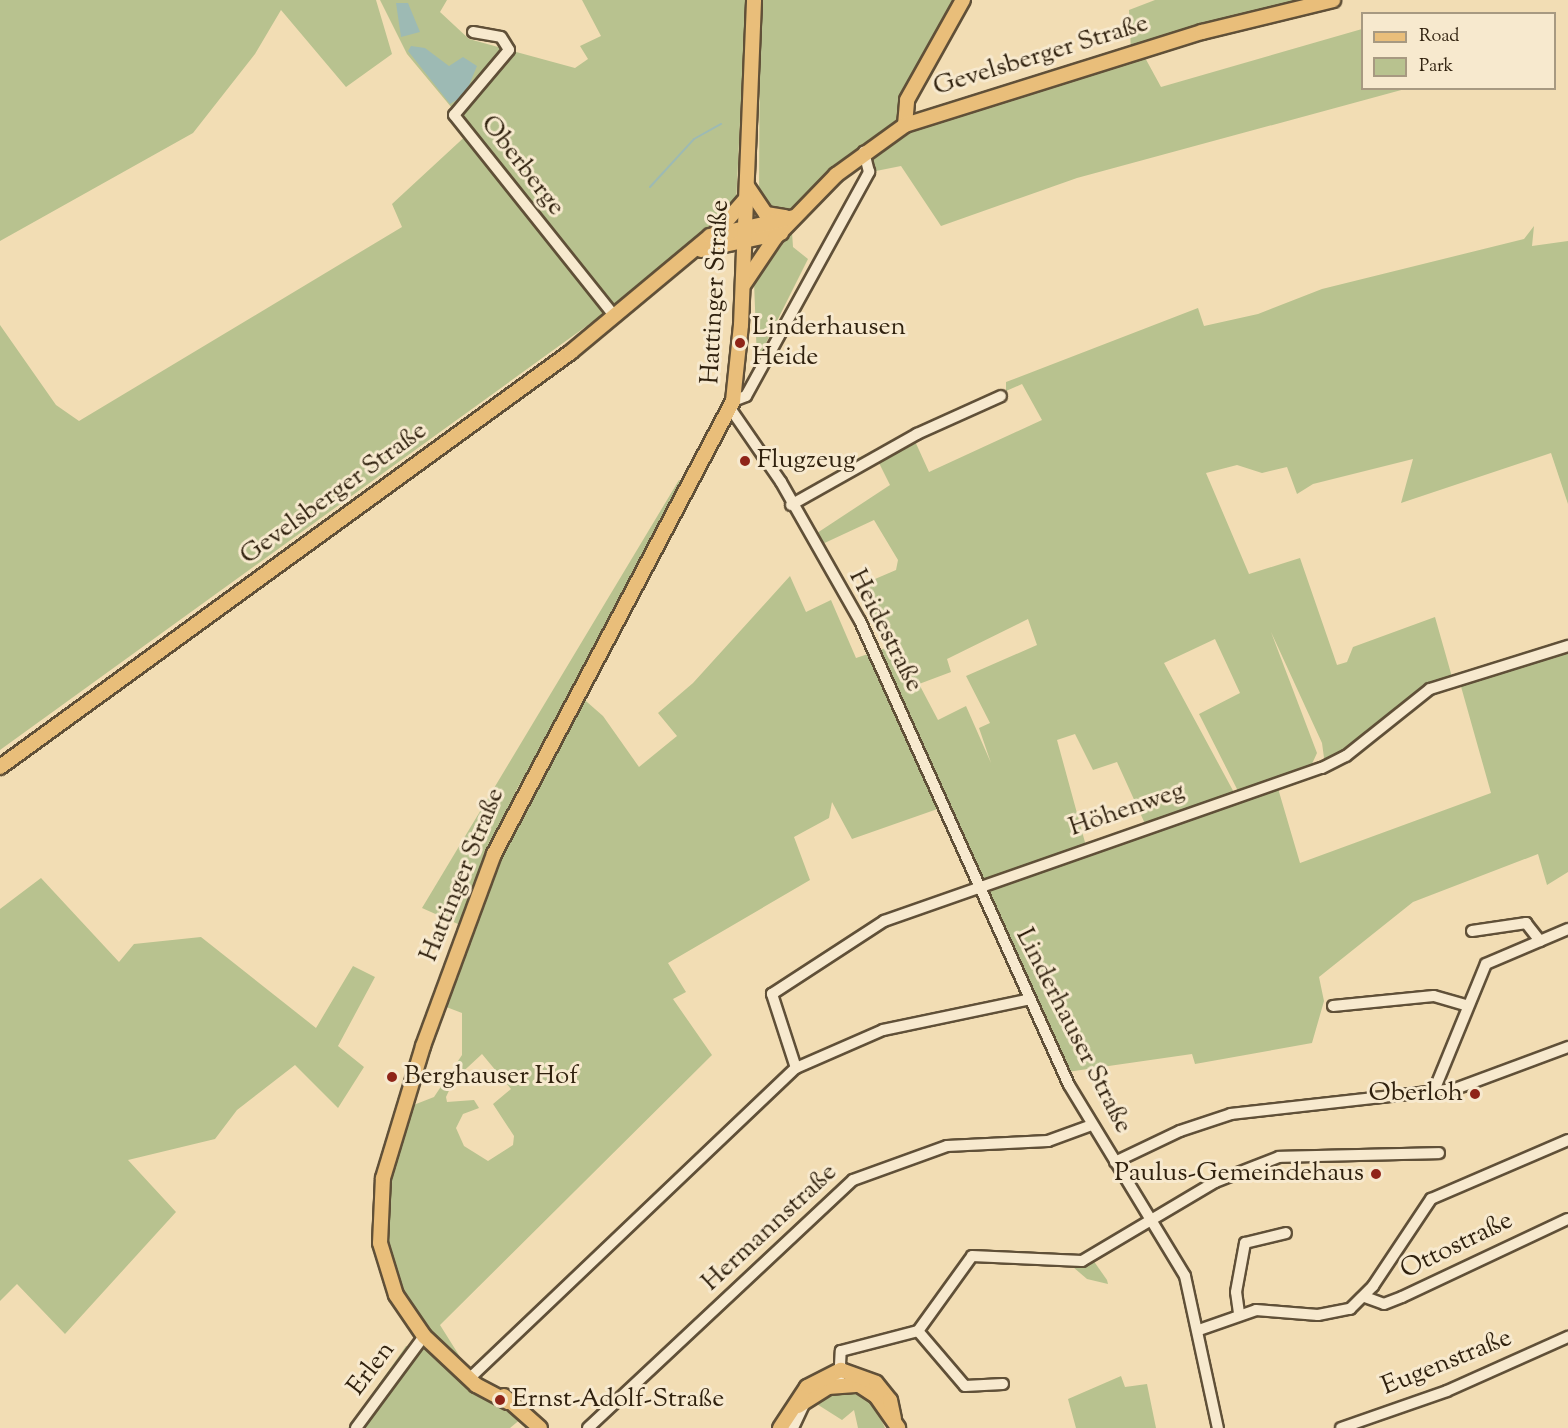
<!DOCTYPE html>
<html>
<head>
<meta charset="utf-8">
<style>
	body { margin:0 }
	#map { position:relative; width:1568px; height:1428px; overflow:hidden; background:#f2ddb4; font-family:"Sorts Mill Goudy",serif }
	div>[style] { position:absolute }
	.green>* { inset:0; background:#b8c28f }
	.water>* { inset:0; background:#9dbab4 }
	.stream>* { height:2px; margin:-1px; padding:0 1px; transform-origin:1px; border-radius:1px; background:#9dbab4 }
	.roads { filter:drop-shadow(2px 0 #605038) drop-shadow(-2px 0 #605038) drop-shadow(0 2px #605038) drop-shadow(0 -2px #605038) }
	.minor>* { height:10px; margin:-5px; padding:0 5px; transform-origin:5px; border-radius:5px; background:#f7e9ce }
	.major>* { height:14px; margin:-7px; padding:0 7px; transform-origin:7px; border-radius:7px; background:#e9be7a }
	.dots>* { width:16px; height:16px; translate:-50% -50%; box-sizing:border-box; border:3px solid #f7e9ce; border-radius:50% }
	span { translate:-50% -50%; white-space:nowrap; text-align:center; line-height:1.15; -webkit-text-stroke:6px #f7e9ce; paint-order:stroke }
	.street-label { font-size:26px; color:#30210e }
	.poi-label { font-size:26px; color:#30210e }
	.left { translate:0 -50%; text-align:left }
	.right { translate:-100% -50%; text-align:right }
	.legend { position:absolute; left:1361px; top:12px; width:195px; height:78px; box-sizing:border-box; background:#f7e9ce; border:2px solid #a79981; margin:0; padding:8px 10px; list-style:none; font-size:18px; color:#30210e }
	.legend li { display:flex; align-items:center; gap:12px; height:30px }
	.legend b { width:30px; border:2px solid #a79981 }
</style>
</head>
<body>
<div id="map">
	<div class="green">
		<div style="clip-path:polygon(0 0,376px 0,392px 54px,346px 87px,281px 10px,255px 54px,193px 133px,0 241px)"></div>
		<div style="clip-path:polygon(380px 0,447px 0,440px 12px,469px 39px,575px 68px,588px 59px,580px 46px,601px 36px,582px 0,746px 0,736px 204px,660px 273px,0 750px,0 325px,56px 405px,79px 421px,402px 227px,392px 204px,471px 131px,407px 54px)"></div>
		<div style="clip-path:polygon(760px 0,960px 0,897px 124px,859px 149px,793px 212px,777px 214px,759px 197px)"></div>
		<div style="clip-path:polygon(1155px 0,1313px 0,1131px 51px,1129px 10px)"></div>
		<div style="clip-path:polygon(1362px 29px,1362px 88px,1405px 89px,1077px 178px,941px 226px,901px 166px,871px 172px,870px 156px,913px 129px,1143px 54px,1161px 87px)"></div>
		<div style="clip-path:polygon(evenodd,1534px 226px,1532px 246px,1568px 241px,1568px 504px,1551px 453px,1401px 503px,1413px 459px,1313px 484px,1297px 494px,1287px 467px,1262px 473px,1237px 465px,1206px 473px,1249px 574px,1300px 558px,1337px 665px,1347px 662px,1353px 647px,1435px 617px,1452px 677px,1430px 683px,1325px 765px,1322px 743px,1271px 632px,1317px 753px,1311px 766px,1298px 774px,1239px 793px,1199px 714px,1240px 693px,1215px 639px,1164px 663px,1237px 798px,1277px 785px,1300px 863px,1491px 793px,1460px 683px,1568px 650px,1568px 872px,1547px 885px,1538px 854px,1413px 902px,1319px 977px,1324px 1001px,1312px 1043px,1195px 1064px,1192px 1054px,1067px 1072px,946px 806px,852px 839px,832px 802px,829px 818px,794px 837px,810px 880px,668px 963px,686px 992px,673px 999px,712px 1055px,440px 1325px,462px 1360px,424px 1328px,400px 1291px,385px 1237px,387px 1182px,411px 1106px,434px 1097px,462px 1055px,462px 1013px,441px 1005px,496px 862px,579px 695px,603px 716px,639px 767px,677px 736px,658px 713px,693px 683px,790px 576px,806px 612px,831px 600px,856px 658px,886px 648px,854px 588px,896px 570px,898px 560px,874px 520px,816px 547px,811px 537px,890px 485px,876px 457px,914px 439px,929px 472px,1042px 420px,1022px 384px,1006px 391px,1006px 382px,1198px 308px,1204px 326px,1258px 314px,1322px 289px,1524px 239px,1534px 226px,1028px 619px,1037px 645px,966px 676px,990px 723px,979px 728px,991px 763px,966px 706px,938px 720px,919px 684px,951px 672px,947px 659px,1028px 619px,1534px 226px,1075px 734px,1093px 770px,1117px 762px,1146px 826px,1086px 846px,1057px 740px,1075px 734px,1534px 226px,482px 1054px,511px 1089px,493px 1104px,514px 1136px,513px 1145px,488px 1161px,464px 1146px,456px 1128px,463px 1114px,479px 1108px,474px 1100px,447px 1102px,446px 1097px,454px 1080px,482px 1054px)"></div>
		<div style="clip-path:polygon(792px 232px,793px 247px,808px 259px,757px 361px,754px 282px)"></div>
		<div style="clip-path:polygon(994px 392px,849px 470px,843px 461px,850px 462px)"></div>
		<div style="clip-path:polygon(679px 480px,686px 483px,516px 791px,458px 924px,422px 908px)"></div>
		<div style="clip-path:polygon(41px 878px,119px 962px,134px 944px,201px 937px,316px 1028px,353px 966px,375px 977px,338px 1046px,364px 1067px,338px 1108px,295px 1065px,237px 1110px,215px 1139px,128px 1160px,176px 1212px,65px 1334px,17px 1284px,0 1301px,0 909px)"></div>
		<div style="clip-path:polygon(438px 1017px,440px 1027px,415px 1094px)"></div>
		<div style="clip-path:polygon(1093px 1260px,1107px 1280px,1108px 1284px,1087px 1279px,1073px 1267px)"></div>
		<div style="clip-path:polygon(421px 1345px,489px 1400px,522px 1418px,510px 1428px,348px 1428px,406px 1346px)"></div>
		<div style="clip-path:polygon(1121px 1376px,1125px 1387px,1147px 1384px,1156px 1428px,1076px 1428px,1068px 1399px)"></div>
		<div style="clip-path:polygon(850px 1388px,871px 1398px,885px 1428px,858px 1428px,854px 1410px,842px 1420px,812px 1401px,826px 1391px)"></div>
	</div>
	<div class="water">
		<div style="clip-path:polygon(396px 3px,408px 3px,420px 32px,401px 37px)"></div>
		<div style="clip-path:polygon(411px 46px,425px 48px,449px 66px,463px 57px,477px 66px,465px 95px,450px 104px,408px 51px)"></div>
	</div>
	<div class="stream">
		<div style="left:650px;top:187px;width:65px;rotate:-47.5deg"></div>
		<div style="left:694px;top:139px;width:31px;rotate:-29deg"></div>
	</div>
	<div class="roads">
		<div class="minor">
			<div style="left:473px;top:32px;width:28px;rotate:10deg"></div>
			<div style="left:501px;top:37px;width:15px;rotate:58deg"></div>
			<div style="left:509px;top:50px;width:85px;rotate:130.2deg"></div>
			<div style="left:454px;top:115px;width:258px;rotate:51.4deg"></div>
			<div style="left:733px;top:401px;width:14px;rotate:-21deg"></div>
			<div style="left:746px;top:396px;width:256px;rotate:-61.2deg"></div>
			<div style="left:869px;top:172px;width:21px;rotate:-104deg"></div>
			<div style="left:730px;top:408px;width:90px;rotate:55.4deg"></div>
			<div style="left:781px;top:482px;width:160px;rotate:60.4deg"></div>
			<div style="left:860px;top:621px;width:509px;rotate:65.75deg"></div>
			<div style="left:1069px;top:1085px;width:223px;rotate:58.7deg"></div>
			<div style="left:1185px;top:1276px;width:156px;rotate:77.8deg"></div>
			<div style="left:791px;top:505px;width:145px;rotate:-29.4deg"></div>
			<div style="left:917px;top:434px;width:92px;rotate:-24.3deg"></div>
			<div style="left:1472px;top:931px;width:55px;rotate:-8.4deg"></div>
			<div style="left:1526px;top:923px;width:23px;rotate:52deg"></div>
			<div style="left:1333px;top:1006px;width:101px;rotate:-5.7deg"></div>
			<div style="left:1434px;top:996px;width:33px;rotate:16deg"></div>
			<div style="left:796px;top:1068px;width:78px;rotate:-108deg"></div>
			<div style="left:772px;top:994px;width:134px;rotate:-33.1deg"></div>
			<div style="left:884px;top:921px;width:464px;rotate:-19.3deg"></div>
			<div style="left:1322px;top:768px;width:27px;rotate:-27deg"></div>
			<div style="left:1346px;top:756px;width:107px;rotate:-38.6deg"></div>
			<div style="left:1430px;top:689px;width:145px;rotate:-17.3deg"></div>
			<div style="left:1433px;top:1093px;width:139px;rotate:-67.7deg"></div>
			<div style="left:1486px;top:964px;width:89px;rotate:-23.1deg"></div>
			<div style="left:1115px;top:1162px;width:72px;rotate:-25.5deg"></div>
			<div style="left:1180px;top:1131px;width:54px;rotate:-18.4deg"></div>
			<div style="left:1231px;top:1114px;width:225px;rotate:-6.4deg"></div>
			<div style="left:1455px;top:1089px;width:121px;rotate:-20.4deg"></div>
			<div style="left:1365px;top:1297px;width:20px;rotate:20deg"></div>
			<div style="left:1384px;top:1304px;width:19px;rotate:-21deg"></div>
			<div style="left:1402px;top:1297px;width:183px;rotate:-25.2deg"></div>
			<div style="left:1239px;top:1313px;width:21px;rotate:-98deg"></div>
			<div style="left:1236px;top:1292px;width:50px;rotate:-79.6deg"></div>
			<div style="left:1245px;top:1243px;width:42px;rotate:-13.7deg"></div>
			<div style="left:1199px;top:1330px;width:60px;rotate:-19.3deg"></div>
			<div style="left:1256px;top:1310px;width:62px;rotate:4.6deg"></div>
			<div style="left:1318px;top:1315px;width:33px;rotate:-11deg"></div>
			<div style="left:1350px;top:1309px;width:33px;rotate:-45deg"></div>
			<div style="left:1373px;top:1286px;width:105px;rotate:-56.3deg"></div>
			<div style="left:1431px;top:1199px;width:149px;rotate:-23.3deg"></div>
			<div style="left:918px;top:1331px;width:72px;rotate:49.5deg"></div>
			<div style="left:965px;top:1386px;width:38px;rotate:-3deg"></div>
			<div style="left:471px;top:1377px;width:448px;rotate:-43.6deg"></div>
			<div style="left:796px;top:1068px;width:95px;rotate:-23.6deg"></div>
			<div style="left:883px;top:1030px;width:147px;rotate:-11.8deg"></div>
			<div style="left:839px;top:1384px;width:33px;rotate:-87deg"></div>
			<div style="left:841px;top:1351px;width:80px;rotate:-14.6deg"></div>
			<div style="left:918px;top:1331px;width:92px;rotate:-54.2deg"></div>
			<div style="left:972px;top:1256px;width:110px;rotate:2.6deg"></div>
			<div style="left:1082px;top:1261px;width:155px;rotate:-30.7deg"></div>
			<div style="left:1215px;top:1182px;width:69px;rotate:-21.3deg"></div>
			<div style="left:1279px;top:1157px;width:160px;rotate:-1.4deg"></div>
			<div style="left:356px;top:1428px;width:114px;rotate:-53.5deg"></div>
			<div style="left:588px;top:1428px;width:363px;rotate:-43.1deg"></div>
			<div style="left:853px;top:1180px;width:100px;rotate:-19.9deg"></div>
			<div style="left:947px;top:1146px;width:101px;rotate:-2.8deg"></div>
			<div style="left:1048px;top:1141px;width:47px;rotate:-20deg"></div>
			<div style="left:793px;top:1428px;width:31px;rotate:-65deg"></div>
			<div style="left:1341px;top:1428px;width:112px;rotate:-19.2deg"></div>
			<div style="left:1447px;top:1391px;width:133px;rotate:-24.1deg"></div>
		</div>
		<div class="major">
			<div style="left:905px;top:125px;width:25px;rotate:-85deg"></div>
			<div style="left:907px;top:100px;width:115px;rotate:-60.8deg"></div>
			<div style="left:747px;top:186px;width:34px;rotate:56deg"></div>
			<div style="left:766px;top:214px;width:20px;rotate:9deg"></div>
			<div style="left:716px;top:233px;width:43px;rotate:-48.8deg"></div>
			<div style="left:701px;top:250px;width:82px;rotate:-12deg"></div>
			<div style="left:744px;top:284px;width:55px;rotate:-56deg"></div>
			<div style="left:775px;top:238px;width:88px;rotate:-45.9deg"></div>
			<div style="left:836px;top:175px;width:85px;rotate:-35.9deg"></div>
			<div style="left:905px;top:125px;width:311px;rotate:-17.4deg"></div>
			<div style="left:1202px;top:32px;width:135px;rotate:-13.7deg"></div>
			<div style="left:0;top:767px;width:706px;rotate:-36.01deg"></div>
			<div style="left:571px;top:352px;width:181px;rotate:-39.8deg"></div>
			<div style="left:710px;top:236px;width:86px;rotate:-12.7deg"></div>
			<div style="left:504px;top:1396px;width:48px;rotate:41.6deg"></div>
			<div style="left:508px;top:1402px;width:36px;rotate:-152deg"></div>
			<div style="left:476px;top:1385px;width:71px;rotate:-136.7deg"></div>
			<div style="left:424px;top:1336px;width:50px;rotate:-124.3deg"></div>
			<div style="left:396px;top:1295px;width:54px;rotate:-107.1deg"></div>
			<div style="left:380px;top:1243px;width:65px;rotate:-87.4deg"></div>
			<div style="left:383px;top:1178px;width:138px;rotate:-73.1deg"></div>
			<div style="left:423px;top:1046px;width:205px;rotate:-69.7deg"></div>
			<div style="left:494px;top:854px;width:512px;rotate:-62.18deg"></div>
			<div style="left:733px;top:401px;width:76px;rotate:-84deg"></div>
			<div style="left:741px;top:325px;width:325px;rotate:-87.7deg"></div>
			<div style="left:798px;top:1406px;width:36px;rotate:-32deg"></div>
			<div style="left:828px;top:1387px;width:31px;rotate:-4deg"></div>
			<div style="left:859px;top:1385px;width:20px;rotate:33deg"></div>
			<div style="left:876px;top:1396px;width:39px;rotate:55deg"></div>
			<div style="left:780px;top:1428px;width:49px;rotate:-56.6deg"></div>
			<div style="left:807px;top:1387px;width:38px;rotate:-27deg"></div>
			<div style="left:841px;top:1370px;width:37px;rotate:20deg"></div>
			<div style="left:876px;top:1383px;width:22px;rotate:51deg"></div>
			<div style="left:890px;top:1400px;width:19px;rotate:78deg"></div>
		</div>
	</div>
	<div class="dots">
		<div style="left:740px;top:343px;background:#8f2418"></div>
		<div style="left:745px;top:461px;background:#8f2418"></div>
		<div style="left:392px;top:1077px;background:#8f2418"></div>
		<div style="left:1475px;top:1094px;background:#8f2418"></div>
		<div style="left:1376px;top:1174px;background:#8f2418"></div>
		<div style="left:500px;top:1400px;background:#8f2418"></div>
	</div>
	<div class="street-label">
		<span style="left:1041px;top:56px;rotate:-17deg">Gevelsberger Straße</span>
		<span style="left:522px;top:166px;rotate:52deg">Oberberge</span>
		<span style="left:716px;top:292px;rotate:-87deg">Hattinger Straße</span>
		<span style="left:334px;top:494px;rotate:-36deg">Gevelsberger Straße</span>
		<span style="left:885px;top:631px;rotate:63deg">Heidestraße</span>
		<span style="left:1127px;top:810px;rotate:-19deg">Höhenweg</span>
		<span style="left:463px;top:875px;rotate:-68deg">Hattinger Straße</span>
		<span style="left:1073px;top:1031px;rotate:63deg">Linderhauser Straße</span>
		<span style="left:770px;top:1228px;rotate:-43deg">Hermannstraße</span>
		<span style="left:1457px;top:1246px;rotate:-26deg">Ottostraße</span>
		<span style="left:1447px;top:1363px;rotate:-22deg">Eugenstraße</span>
		<span style="left:372px;top:1369px;rotate:-53deg">Erlen</span>
	</div>
	<div class="poi-label">
		<span class="left" style="left:752px;top:343px">Linderhausen<br>Heide</span>
		<span class="left" style="left:757px;top:461px">Flugzeug</span>
		<span class="left" style="left:404px;top:1077px">Berghauser Hof</span>
		<span class="right" style="left:1463px;top:1094px">Oberloh</span>
		<span class="right" style="left:1364px;top:1174px">Paulus-Gemeindehaus</span>
		<span class="left" style="left:512px;top:1400px">Ernst-Adolf-Straße</span>
	</div>
	<ul class="legend">
	<li><b style="height:8px;background:#e9be7a"></b>Road</li>
	<li><b style="height:16px;background:#b8c28f"></b>Park</li>
	</ul>
</div>
</body>
</html>
